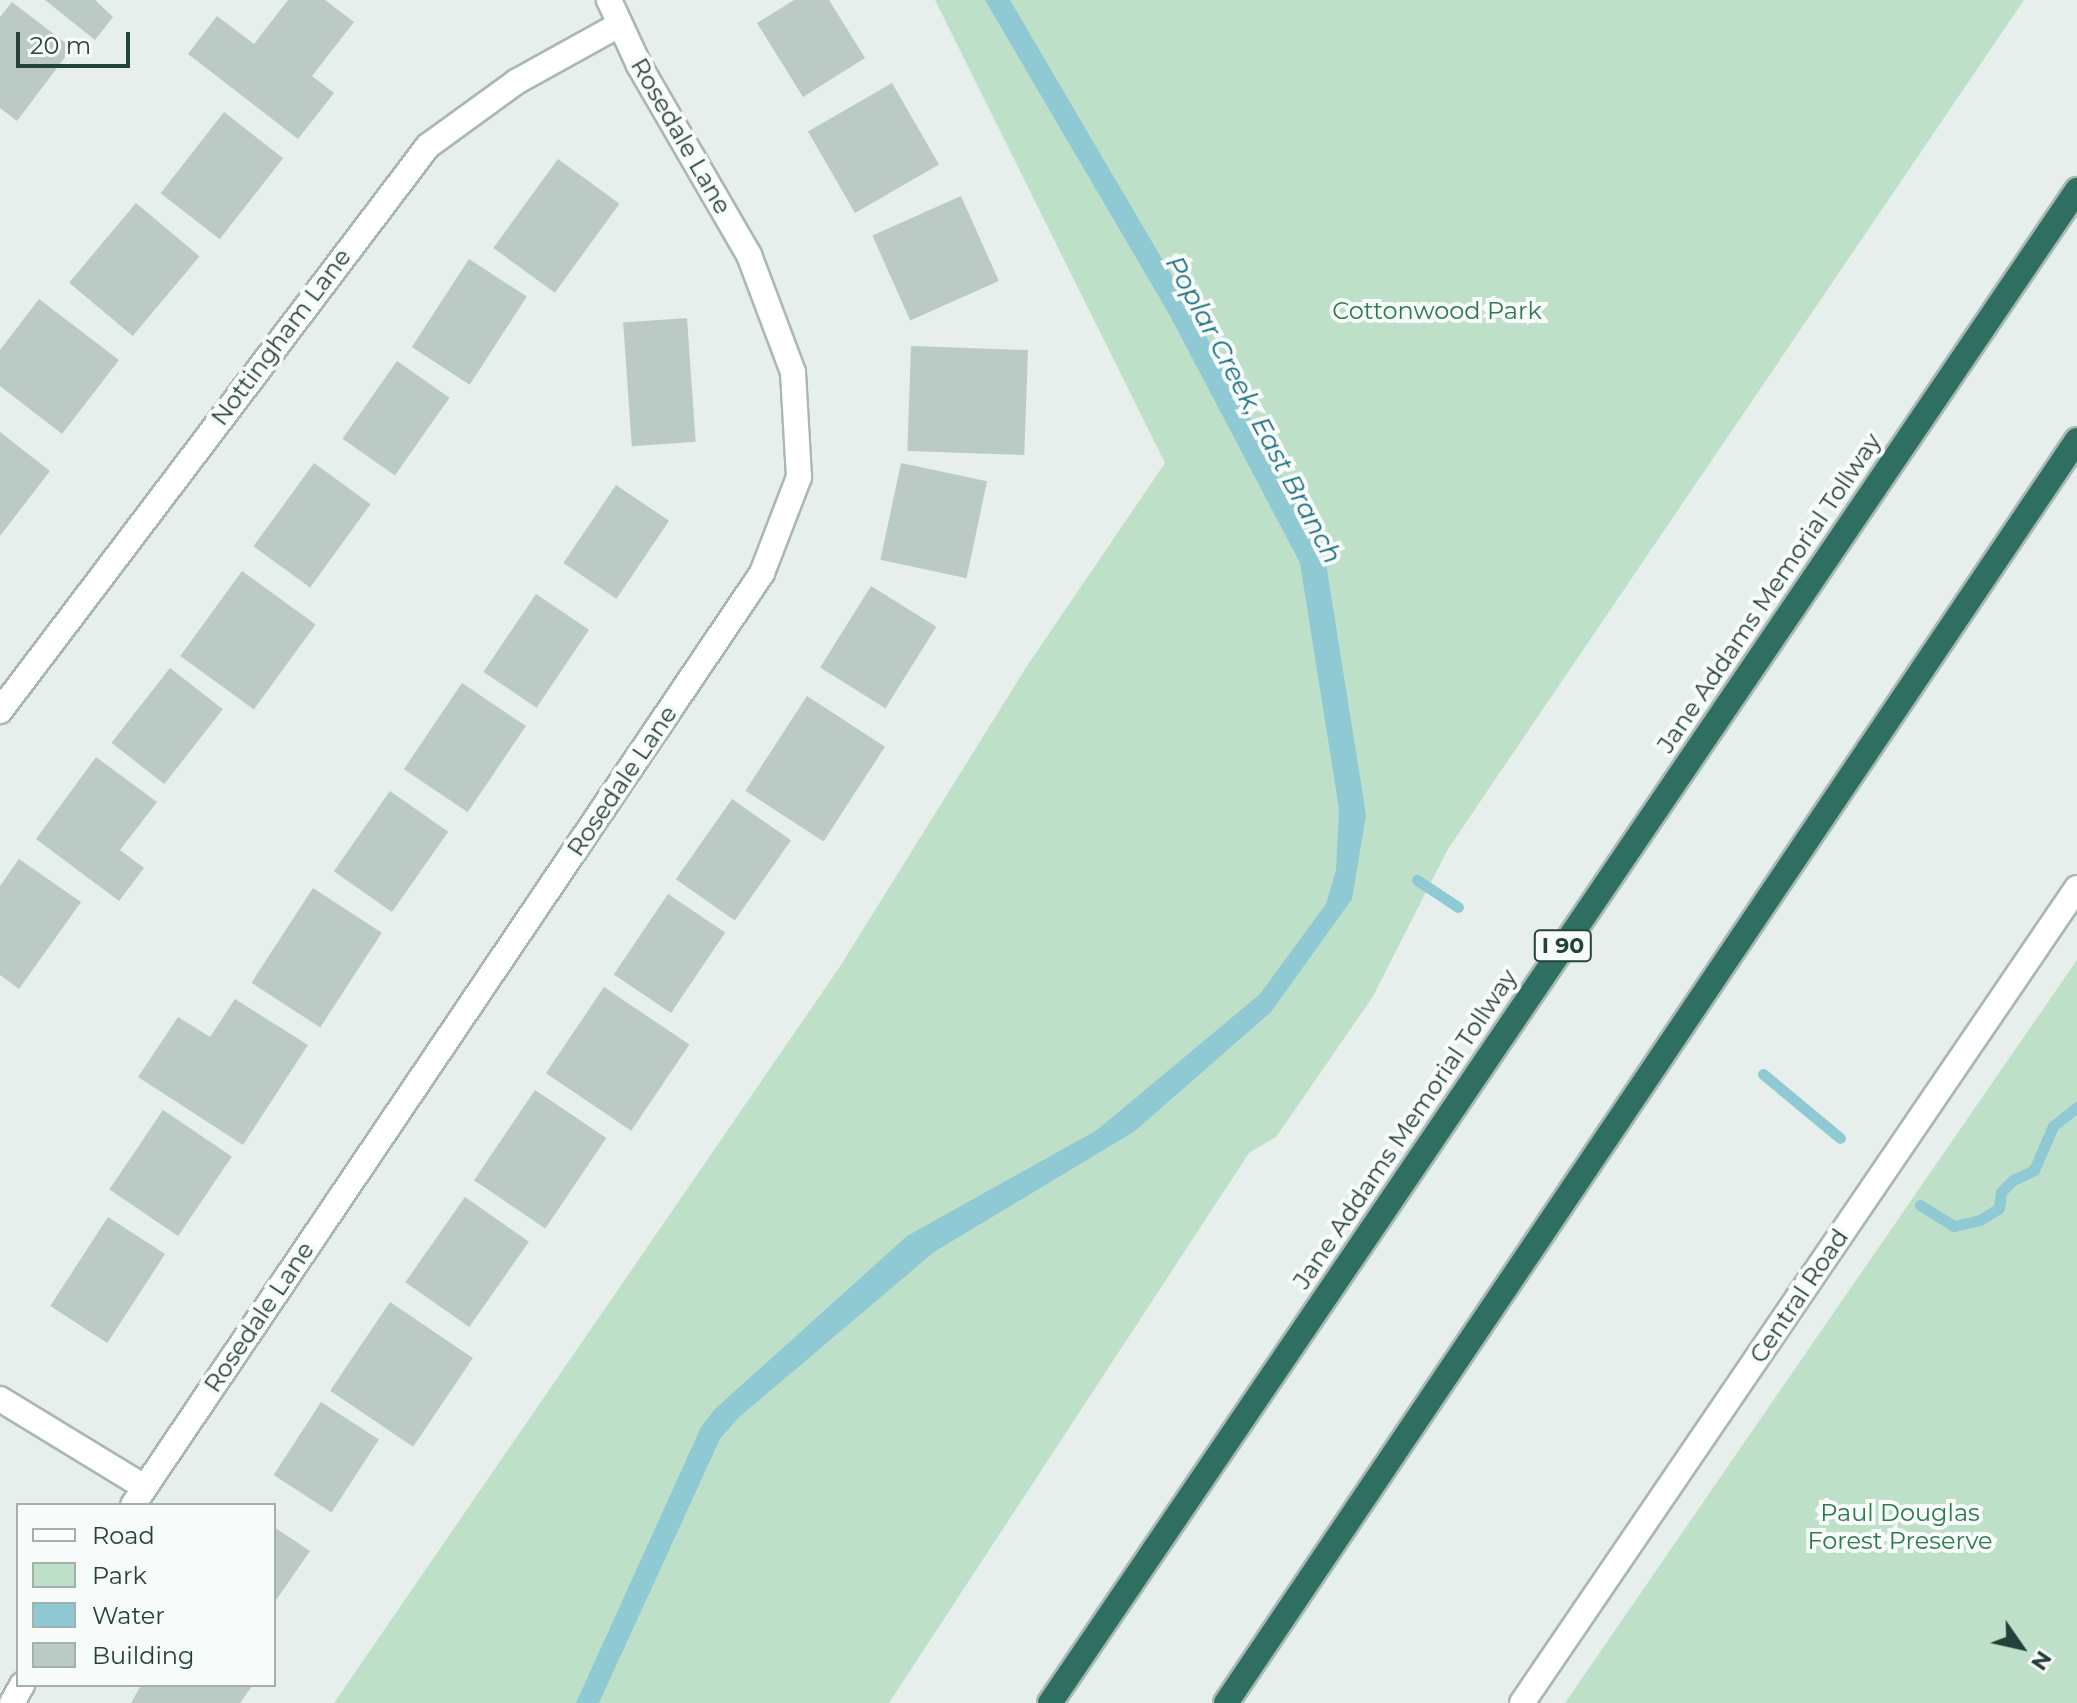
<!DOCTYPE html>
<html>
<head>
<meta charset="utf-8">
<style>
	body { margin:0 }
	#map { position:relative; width:2077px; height:1703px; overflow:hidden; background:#e6efeb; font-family:Montserrat,sans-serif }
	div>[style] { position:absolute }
	.green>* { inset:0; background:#bfe0c8 }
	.water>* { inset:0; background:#8ec9d4 }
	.stream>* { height:11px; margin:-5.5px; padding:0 5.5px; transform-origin:5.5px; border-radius:5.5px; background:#8ec9d4 }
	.building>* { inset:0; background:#bbcac4; transform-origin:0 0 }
	.roads { filter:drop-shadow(2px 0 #a8b8b2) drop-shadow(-2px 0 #a8b8b2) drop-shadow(0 2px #a8b8b2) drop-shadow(0 -2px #a8b8b2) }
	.street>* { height:24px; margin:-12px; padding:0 12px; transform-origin:12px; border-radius:12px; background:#fff }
	.secondary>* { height:24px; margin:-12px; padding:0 12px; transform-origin:12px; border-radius:12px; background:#fff }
	.highway>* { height:24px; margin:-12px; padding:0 12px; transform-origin:12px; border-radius:12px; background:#2f6f62 }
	span { translate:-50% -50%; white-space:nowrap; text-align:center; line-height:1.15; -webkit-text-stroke:8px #f7fbf9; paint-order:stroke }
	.shield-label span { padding:2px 6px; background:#f7fbf9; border:2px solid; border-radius:6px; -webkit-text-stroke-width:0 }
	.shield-label { font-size:22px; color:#24423a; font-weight:700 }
	.street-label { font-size:24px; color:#24423a }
	.park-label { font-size:24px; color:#2d7a4b }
	.water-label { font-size:26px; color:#1c6f80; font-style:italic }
	.legend { position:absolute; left:16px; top:1503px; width:260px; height:184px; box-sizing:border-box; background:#f7fbf9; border:2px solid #a3b1ad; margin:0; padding:10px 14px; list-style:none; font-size:24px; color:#24423a }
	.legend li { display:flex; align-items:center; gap:16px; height:40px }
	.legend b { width:40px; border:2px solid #a3b1ad }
	.north { position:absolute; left:1981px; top:1607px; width:80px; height:80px; -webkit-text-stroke:6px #f7fbf9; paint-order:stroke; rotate:124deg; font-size:22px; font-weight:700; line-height:32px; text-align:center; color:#24423a }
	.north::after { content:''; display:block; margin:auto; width:28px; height:36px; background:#24423a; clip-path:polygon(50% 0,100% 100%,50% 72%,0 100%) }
	.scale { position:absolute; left:16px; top:32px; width:114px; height:36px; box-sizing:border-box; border:4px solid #24423a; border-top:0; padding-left:10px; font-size:24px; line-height:28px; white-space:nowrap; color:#24423a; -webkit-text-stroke:6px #f7fbf9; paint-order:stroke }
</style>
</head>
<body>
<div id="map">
	<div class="green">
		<div style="clip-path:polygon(935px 0,2024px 0,1448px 849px,1372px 998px,1276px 1137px,1249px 1153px,889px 1703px,334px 1703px,839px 968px,1027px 666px,1165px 463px)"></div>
		<div style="clip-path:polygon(2077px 960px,2077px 1703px,1565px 1703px,1779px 1392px)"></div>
	</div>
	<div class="water">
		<div style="clip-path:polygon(985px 0,1010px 0,1192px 310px,1325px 557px,1366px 815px,1352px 899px,1271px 1012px,1135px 1131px,934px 1252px,738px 1418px,720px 1439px,599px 1703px,576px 1703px,701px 1427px,715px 1409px,907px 1236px,1097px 1130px,1260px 994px,1326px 904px,1336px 870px,1339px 809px,1300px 563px,1169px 314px)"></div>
	</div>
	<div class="stream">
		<div style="left:1417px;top:880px;width:49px;rotate:33.4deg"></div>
		<div style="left:1763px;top:1074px;width:100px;rotate:39.7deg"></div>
		<div style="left:1920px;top:1205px;width:40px;rotate:32deg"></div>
		<div style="left:1954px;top:1226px;width:27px;rotate:-13deg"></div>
		<div style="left:1980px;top:1220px;width:22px;rotate:-32deg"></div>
		<div style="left:1999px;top:1208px;width:16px;rotate:-83deg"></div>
		<div style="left:2001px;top:1192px;width:17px;rotate:-45deg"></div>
		<div style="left:2013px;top:1180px;width:23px;rotate:-25deg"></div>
		<div style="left:2034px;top:1170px;width:48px;rotate:-66.6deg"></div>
		<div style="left:2053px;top:1126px;width:31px;rotate:-38deg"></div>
	</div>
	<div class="building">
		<div style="clip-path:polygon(45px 0,95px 0,113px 17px,95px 40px)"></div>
		<div style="clip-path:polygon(288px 0,325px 0,354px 22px,312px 76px,334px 93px,298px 139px,188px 54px,217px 16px,254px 44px)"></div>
		<div style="clip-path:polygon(794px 0,829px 0,865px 58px,803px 97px,757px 23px)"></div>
		<div style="clip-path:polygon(12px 2px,72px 48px,17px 121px,0 108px,0 17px)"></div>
		<div style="left:892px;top:83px;width:94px;height:97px;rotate:60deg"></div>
		<div style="left:224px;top:112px;width:75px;height:103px;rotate:38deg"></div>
		<div style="left:558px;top:159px;width:76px;height:110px;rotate:36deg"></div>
		<div style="left:961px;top:196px;width:93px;height:97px;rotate:66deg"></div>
		<div style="left:136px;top:203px;width:83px;height:104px;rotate:40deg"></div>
		<div style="left:469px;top:259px;width:69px;height:105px;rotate:33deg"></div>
		<div style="clip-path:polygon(39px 299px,119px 360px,62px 434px,0 386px,0 350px)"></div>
		<div style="left:687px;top:318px;width:124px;height:64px;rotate:86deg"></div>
		<div style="left:911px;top:346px;width:117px;height:105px;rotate:2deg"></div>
		<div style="left:397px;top:361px;width:64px;height:95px;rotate:35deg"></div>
		<div style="clip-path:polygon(0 432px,50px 471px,0 536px)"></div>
		<div style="left:314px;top:463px;width:70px;height:103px;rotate:36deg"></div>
		<div style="left:901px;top:463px;width:88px;height:99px;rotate:12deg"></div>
		<div style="left:616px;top:485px;width:64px;height:94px;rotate:34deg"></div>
		<div style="left:242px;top:571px;width:91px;height:105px;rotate:36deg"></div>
		<div style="left:871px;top:586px;width:77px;height:96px;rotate:32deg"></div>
		<div style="left:536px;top:594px;width:64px;height:94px;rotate:34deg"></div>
		<div style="left:170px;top:668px;width:67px;height:95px;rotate:38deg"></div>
		<div style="left:462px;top:683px;width:77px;height:104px;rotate:34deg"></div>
		<div style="left:807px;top:696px;width:93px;height:113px;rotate:33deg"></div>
		<div style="clip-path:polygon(96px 757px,157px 802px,120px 850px,144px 868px,119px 901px,36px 839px)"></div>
		<div style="left:390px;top:791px;width:71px;height:98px;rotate:35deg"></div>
		<div style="left:732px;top:799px;width:72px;height:98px;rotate:35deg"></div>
		<div style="clip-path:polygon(19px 859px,81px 902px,19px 989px,0 975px,0 886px)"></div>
		<div style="left:313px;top:888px;width:82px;height:113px;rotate:33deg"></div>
		<div style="left:668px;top:894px;width:69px;height:97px;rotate:34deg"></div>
		<div style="left:604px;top:987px;width:103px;height:104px;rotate:34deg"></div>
		<div style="clip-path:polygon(235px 999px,308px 1045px,243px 1145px,138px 1077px,178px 1017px,210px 1037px)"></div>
		<div style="left:535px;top:1090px;width:86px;height:109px;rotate:34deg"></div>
		<div style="left:163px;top:1110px;width:83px;height:96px;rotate:34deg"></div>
		<div style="left:465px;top:1197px;width:78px;height:104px;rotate:35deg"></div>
		<div style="left:108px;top:1217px;width:68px;height:106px;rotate:33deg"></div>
		<div style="left:390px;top:1302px;width:100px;height:107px;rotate:34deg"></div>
		<div style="left:321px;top:1402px;width:69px;height:87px;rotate:33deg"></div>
		<div style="clip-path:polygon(274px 1527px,310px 1551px,274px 1603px)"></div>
		<div style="clip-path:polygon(141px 1685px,253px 1685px,240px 1703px,131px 1703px)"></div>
	</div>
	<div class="roads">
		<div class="street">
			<div style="left:0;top:711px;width:709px;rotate:-52.86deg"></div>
			<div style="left:428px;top:146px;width:109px;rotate:-36deg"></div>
			<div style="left:516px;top:82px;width:118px;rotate:-29deg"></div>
			<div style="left:0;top:1399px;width:169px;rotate:31.4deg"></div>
			<div style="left:133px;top:1505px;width:1124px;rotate:-55.98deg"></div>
			<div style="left:762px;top:573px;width:103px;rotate:-68.9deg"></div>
			<div style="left:799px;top:477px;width:105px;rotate:-93.3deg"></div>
			<div style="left:793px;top:372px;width:125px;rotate:-110.6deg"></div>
			<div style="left:749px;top:255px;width:220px;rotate:-120.1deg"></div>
			<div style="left:639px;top:65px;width:72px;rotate:-114.8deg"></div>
			<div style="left:12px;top:1703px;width:21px;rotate:-61deg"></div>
		</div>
		<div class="secondary">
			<div style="left:1522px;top:1703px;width:986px;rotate:-55.75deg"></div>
		</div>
		<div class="highway">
			<div style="left:1050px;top:1703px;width:1829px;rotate:-55.83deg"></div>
			<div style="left:1226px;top:1703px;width:1523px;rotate:-56.03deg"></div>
		</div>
	</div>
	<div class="shield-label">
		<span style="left:1563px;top:946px">I 90</span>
	</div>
	<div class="street-label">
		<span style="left:681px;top:136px;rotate:60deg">Rosedale Lane</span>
		<span style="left:281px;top:337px;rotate:-53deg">Nottingham Lane</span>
		<span style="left:1769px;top:593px;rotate:-56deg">Jane Addams Memorial Tollway</span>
		<span style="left:622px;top:781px;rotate:-56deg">Rosedale Lane</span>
		<span style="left:1405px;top:1129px;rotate:-56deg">Jane Addams Memorial Tollway</span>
		<span style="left:1799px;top:1296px;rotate:-56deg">Central Road</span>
		<span style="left:259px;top:1317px;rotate:-56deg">Rosedale Lane</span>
	</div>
	<div class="park-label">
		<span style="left:1437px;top:311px">Cottonwood Park</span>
		<span style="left:1900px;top:1527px">Paul Douglas<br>Forest Preserve</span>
	</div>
	<div class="water-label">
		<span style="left:1253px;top:410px;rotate:62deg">Poplar Creek, East Branch</span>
	</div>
	<ul class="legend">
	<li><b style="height:10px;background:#fff"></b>Road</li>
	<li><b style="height:22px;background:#bfe0c8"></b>Park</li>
	<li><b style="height:22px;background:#8ec9d4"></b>Water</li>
	<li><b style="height:22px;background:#bbcac4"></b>Building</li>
	</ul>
	<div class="north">N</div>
	<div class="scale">20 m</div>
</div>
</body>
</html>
